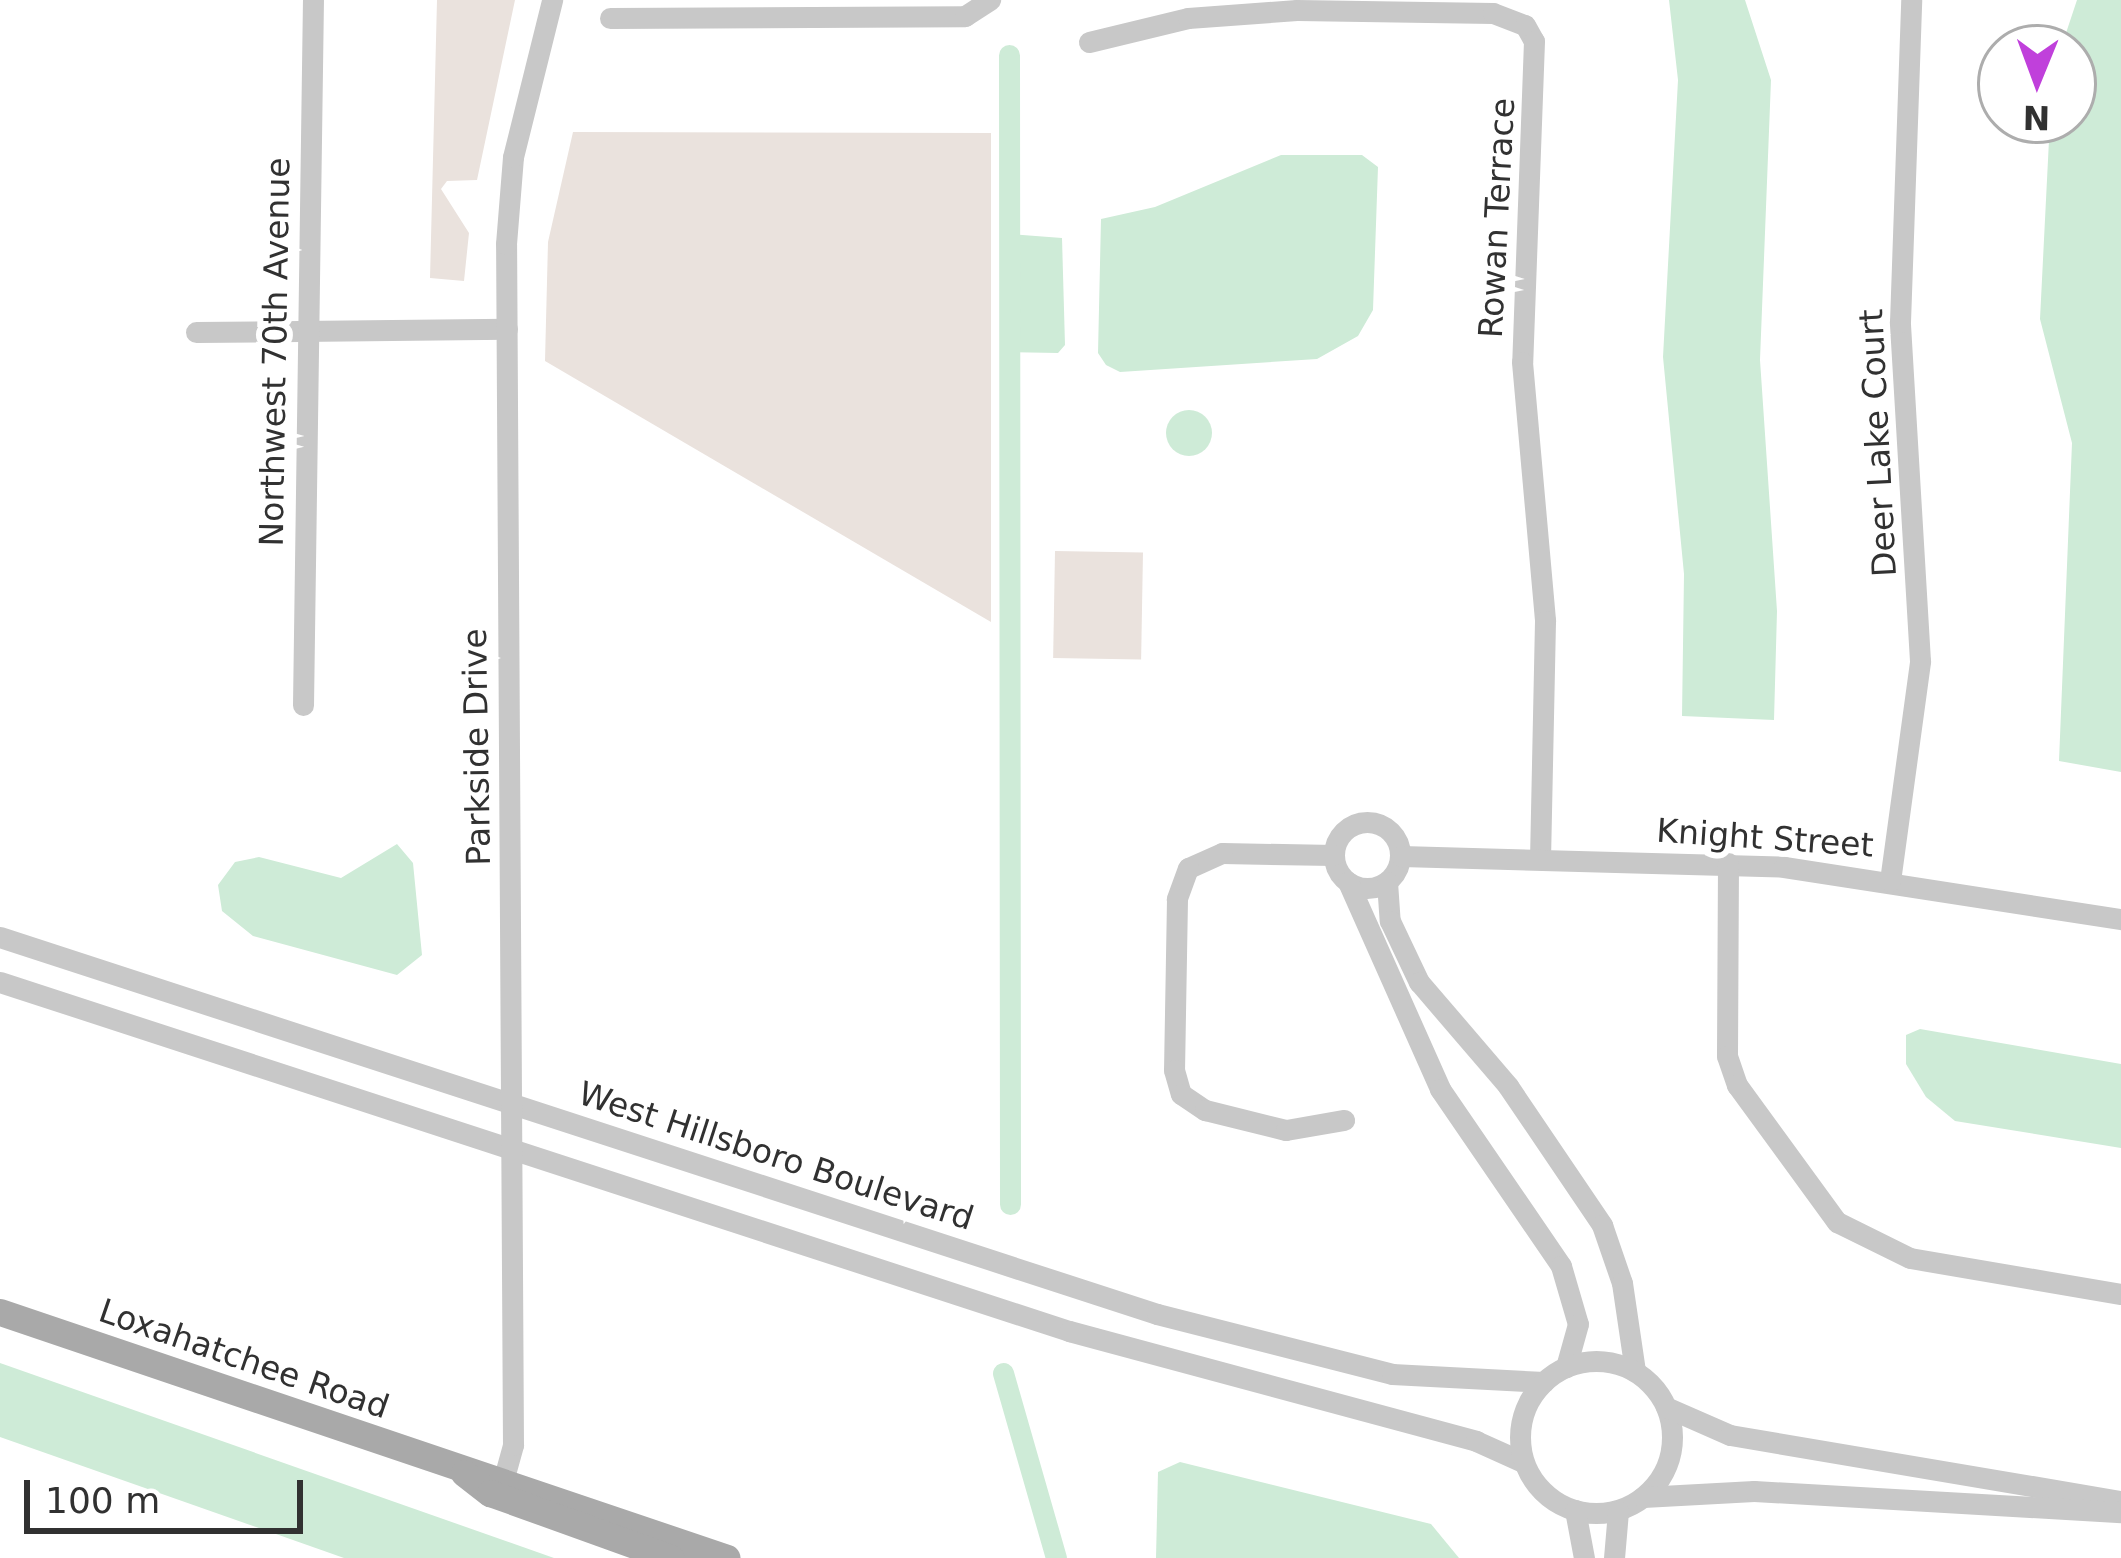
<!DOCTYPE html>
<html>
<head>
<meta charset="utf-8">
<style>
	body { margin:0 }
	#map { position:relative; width:2121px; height:1558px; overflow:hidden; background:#fff; font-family:"DejaVu Sans",sans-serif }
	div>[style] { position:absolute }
	.green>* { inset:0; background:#eae2dd; transform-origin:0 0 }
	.water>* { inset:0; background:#ceebd7 }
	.round { border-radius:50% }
	.canal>* { height:21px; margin:-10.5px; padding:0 10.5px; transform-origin:10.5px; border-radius:10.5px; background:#ceebd7 }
	.minor>* { height:21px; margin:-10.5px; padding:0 10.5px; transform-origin:10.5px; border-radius:10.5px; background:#c8c8c8 }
	.minor>.ring { margin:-10.5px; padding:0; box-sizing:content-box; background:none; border:21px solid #c8c8c8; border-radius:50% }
	.major>* { height:27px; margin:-13.5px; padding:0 13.5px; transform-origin:13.5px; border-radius:13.5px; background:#a9a9a9 }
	span { translate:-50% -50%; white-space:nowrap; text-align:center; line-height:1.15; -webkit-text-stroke:12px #fff; paint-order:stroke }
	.street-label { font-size:33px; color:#313131 }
	.north { position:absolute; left:1977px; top:24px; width:120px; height:120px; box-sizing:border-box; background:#fff; border:3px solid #adadad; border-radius:50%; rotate:181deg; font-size:33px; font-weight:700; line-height:48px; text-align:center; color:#313131 }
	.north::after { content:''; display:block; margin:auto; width:42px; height:54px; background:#c040db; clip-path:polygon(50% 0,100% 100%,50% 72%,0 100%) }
	.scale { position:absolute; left:24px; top:1480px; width:279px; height:54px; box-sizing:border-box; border:6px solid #313131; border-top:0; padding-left:15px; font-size:36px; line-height:42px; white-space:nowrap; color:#313131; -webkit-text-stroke:9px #fff; paint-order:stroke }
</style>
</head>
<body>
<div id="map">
	<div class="green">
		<div style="clip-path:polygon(437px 0,515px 0,477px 180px,447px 181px,441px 189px,469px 233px,464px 281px,430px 278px)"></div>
		<div style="clip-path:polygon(573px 132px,991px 133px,991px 622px,545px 361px,548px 242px)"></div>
		<div style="left:1055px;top:551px;width:88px;height:107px;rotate:1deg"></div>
	</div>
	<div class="water">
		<div style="clip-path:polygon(1669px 0,1745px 0,1771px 80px,1760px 360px,1777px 611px,1774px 720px,1682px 716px,1684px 574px,1663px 357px,1678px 80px)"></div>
		<div style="clip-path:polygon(2077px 0,2121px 0,2121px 772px,2059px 761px,2072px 443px,2040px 319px,2050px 120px,2073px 120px,2073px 48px,2061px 48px)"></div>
		<div style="clip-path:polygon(1281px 155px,1362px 155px,1378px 167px,1373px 310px,1358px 336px,1317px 359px,1120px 372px,1106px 365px,1098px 353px,1101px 219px,1155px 207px)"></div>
		<div style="clip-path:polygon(1009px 234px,1062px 238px,1065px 345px,1058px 353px,1009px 352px)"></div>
		<div class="round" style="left:1166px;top:410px;width:46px;height:46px"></div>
		<div style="clip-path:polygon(397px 844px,413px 863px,422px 955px,397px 975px,253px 936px,222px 911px,218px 885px,235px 862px,259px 857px,341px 878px)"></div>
		<div style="clip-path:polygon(1920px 1029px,2121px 1064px,2121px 1148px,1955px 1121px,1926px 1097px,1906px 1064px,1906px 1035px)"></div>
		<div style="clip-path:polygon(0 1363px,554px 1558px,344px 1558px,0 1437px)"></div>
		<div style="clip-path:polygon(1180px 1462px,1431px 1524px,1459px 1558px,1156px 1558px,1158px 1472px)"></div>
	</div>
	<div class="canal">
		<div style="left:1009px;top:55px;width:1149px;rotate:89.95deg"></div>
		<div style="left:1003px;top:1373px;width:192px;rotate:74deg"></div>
	</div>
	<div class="minor">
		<div style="left:610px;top:18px;width:355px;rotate:-0.3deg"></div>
		<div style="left:965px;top:16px;width:30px;rotate:-33deg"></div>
		<div style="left:1089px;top:42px;width:102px;rotate:-13.6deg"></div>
		<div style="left:1188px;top:18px;width:109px;rotate:-4.2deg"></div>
		<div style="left:1297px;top:10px;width:196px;rotate:0.9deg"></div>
		<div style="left:1493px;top:13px;width:34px;rotate:21deg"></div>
		<div style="left:1525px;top:25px;width:18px;rotate:61deg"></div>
		<div style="left:1534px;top:41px;width:321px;rotate:92.1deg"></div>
		<div style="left:1522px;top:362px;width:260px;rotate:84.9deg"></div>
		<div style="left:1545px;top:621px;width:238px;rotate:91.2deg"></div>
		<div style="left:196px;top:332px;width:311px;rotate:-0.6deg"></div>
		<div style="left:303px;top:705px;width:705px;rotate:-89.19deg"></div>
		<div class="ring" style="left:1334px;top:822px;width:45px;height:45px"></div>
		<div style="left:1334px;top:855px;width:112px;rotate:-179deg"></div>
		<div style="left:1222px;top:853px;width:37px;rotate:156deg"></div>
		<div style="left:1188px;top:868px;width:33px;rotate:110deg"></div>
		<div style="left:1177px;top:899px;width:171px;rotate:91deg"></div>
		<div style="left:1174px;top:1070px;width:25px;rotate:74deg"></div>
		<div style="left:1181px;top:1094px;width:29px;rotate:34deg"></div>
		<div style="left:1205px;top:1110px;width:83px;rotate:13.9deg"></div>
		<div style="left:1286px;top:1130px;width:59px;rotate:-9.8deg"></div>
		<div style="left:1401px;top:856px;width:383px;rotate:1.6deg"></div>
		<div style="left:1784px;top:867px;width:341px;rotate:8.8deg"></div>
		<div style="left:1728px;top:863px;width:193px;rotate:90.3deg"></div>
		<div style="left:1727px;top:1056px;width:31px;rotate:71deg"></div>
		<div style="left:1737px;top:1085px;width:170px;rotate:53.9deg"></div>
		<div style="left:1837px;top:1222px;width:81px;rotate:26.3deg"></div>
		<div style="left:1910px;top:1258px;width:214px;rotate:9.7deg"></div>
		<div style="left:1890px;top:881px;width:222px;rotate:-82.2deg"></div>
		<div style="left:1920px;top:661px;width:340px;rotate:-93.4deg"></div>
		<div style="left:1900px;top:322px;width:322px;rotate:-88deg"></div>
		<div style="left:1348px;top:882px;width:227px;rotate:66deg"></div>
		<div style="left:1440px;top:1089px;width:214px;rotate:55.6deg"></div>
		<div style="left:1561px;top:1266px;width:60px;rotate:73.7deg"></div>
		<div style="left:1578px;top:1324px;width:45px;rotate:105.6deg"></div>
		<div style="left:1387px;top:882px;width:39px;rotate:86deg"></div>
		<div style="left:1390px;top:921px;width:68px;rotate:64.6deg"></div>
		<div style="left:1419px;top:982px;width:137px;rotate:49.4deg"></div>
		<div style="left:1508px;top:1086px;width:168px;rotate:55.9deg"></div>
		<div style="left:1602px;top:1225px;width:61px;rotate:71deg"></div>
		<div style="left:1622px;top:1283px;width:89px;rotate:81.6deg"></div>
		<div style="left:0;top:937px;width:1217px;rotate:18.05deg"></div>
		<div style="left:1157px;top:1314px;width:243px;rotate:14.3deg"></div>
		<div style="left:1392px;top:1374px;width:152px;rotate:3deg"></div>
		<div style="left:0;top:982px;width:1125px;rotate:18.08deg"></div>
		<div style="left:1069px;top:1331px;width:422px;rotate:15.1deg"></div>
		<div style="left:1476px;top:1441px;width:51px;rotate:24.1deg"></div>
		<div class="ring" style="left:1520px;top:1361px;width:131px;height:131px"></div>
		<div style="left:1666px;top:1407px;width:70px;rotate:23.6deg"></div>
		<div style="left:1730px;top:1435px;width:396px;rotate:9.6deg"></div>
		<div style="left:500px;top:1492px;width:49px;rotate:-74.5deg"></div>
		<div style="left:513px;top:1445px;width:1201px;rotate:-90.33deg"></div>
		<div style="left:506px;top:244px;width:87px;rotate:-85.4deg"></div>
		<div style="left:513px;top:157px;width:162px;rotate:-76deg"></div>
		<div style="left:1643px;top:1497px;width:111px;rotate:-3.1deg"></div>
		<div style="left:1754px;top:1491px;width:368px;rotate:3.3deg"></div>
		<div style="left:1575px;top:1510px;width:49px;rotate:79.4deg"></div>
		<div style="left:1614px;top:1558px;width:47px;rotate:-85.1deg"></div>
	</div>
	<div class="major">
		<div style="left:0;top:1312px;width:767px;rotate:18.69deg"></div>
		<div style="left:464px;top:1473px;width:33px;rotate:38deg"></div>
		<div style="left:490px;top:1493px;width:192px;rotate:19.8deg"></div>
	</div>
	<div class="street-label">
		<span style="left:1497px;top:218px;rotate:-87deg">Rowan Terrace</span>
		<span style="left:275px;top:352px;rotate:-89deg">Northwest 70th Avenue</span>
		<span style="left:1878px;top:443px;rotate:-93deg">Deer Lake Court</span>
		<span style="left:477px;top:747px;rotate:-91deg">Parkside Drive</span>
		<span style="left:1765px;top:838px;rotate:4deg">Knight Street</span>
		<span style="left:776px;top:1156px;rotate:18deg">West Hillsboro Boulevard</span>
		<span style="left:244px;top:1359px;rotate:19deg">Loxahatchee Road</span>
	</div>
	<div class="north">N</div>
	<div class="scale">100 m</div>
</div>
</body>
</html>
